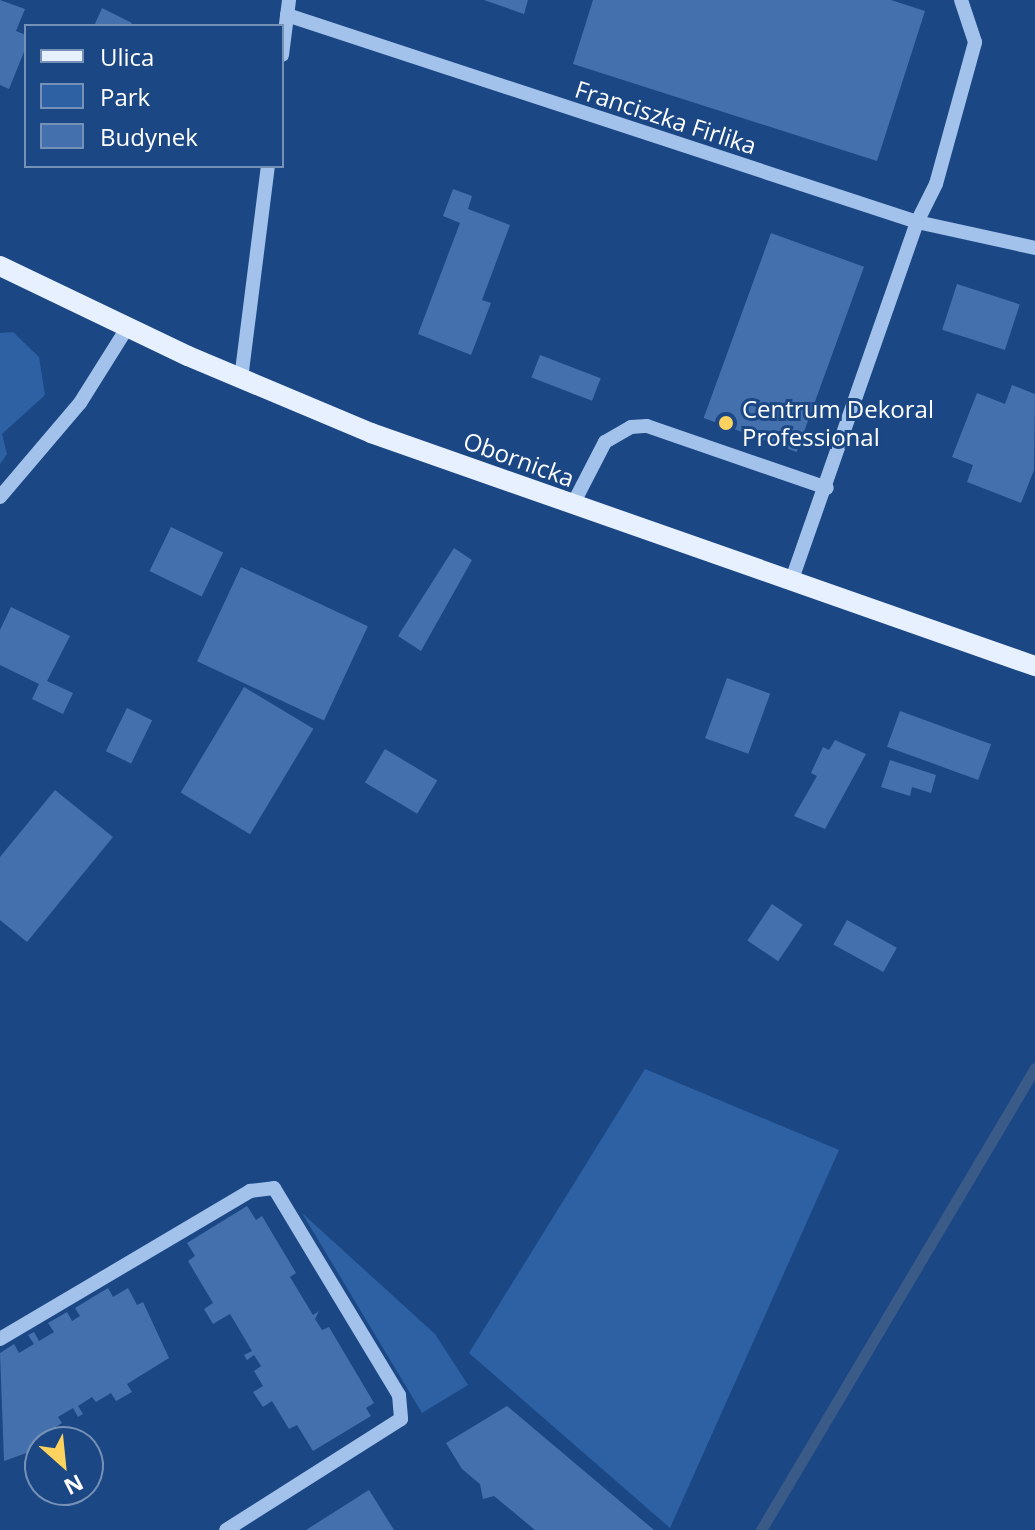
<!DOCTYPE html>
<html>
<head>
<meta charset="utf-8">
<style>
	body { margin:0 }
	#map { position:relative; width:1035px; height:1530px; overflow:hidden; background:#1b4785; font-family:"Open Sans",sans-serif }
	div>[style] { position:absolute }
	.green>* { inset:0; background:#2e61a3 }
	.stream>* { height:11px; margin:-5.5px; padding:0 5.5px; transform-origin:5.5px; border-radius:5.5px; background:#3a5b88 }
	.building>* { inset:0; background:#4471ae; transform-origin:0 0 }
	.minor>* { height:14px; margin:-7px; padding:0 7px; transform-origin:7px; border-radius:7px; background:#a2c2eb }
	.major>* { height:20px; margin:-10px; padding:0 10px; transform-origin:10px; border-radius:10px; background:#e7f0ff }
	.dots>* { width:22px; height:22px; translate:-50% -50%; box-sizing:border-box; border:4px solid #1b4785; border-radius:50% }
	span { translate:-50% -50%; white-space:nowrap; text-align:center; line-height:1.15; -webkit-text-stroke:6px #1b4785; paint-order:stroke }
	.street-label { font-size:24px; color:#fff }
	.poi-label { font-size:24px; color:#fff }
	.left { translate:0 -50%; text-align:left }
	.legend { position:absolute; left:24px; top:24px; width:260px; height:144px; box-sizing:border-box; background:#1b4785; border:2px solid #7691b6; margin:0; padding:10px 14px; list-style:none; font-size:24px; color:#fff }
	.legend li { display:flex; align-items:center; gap:16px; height:40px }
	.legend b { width:40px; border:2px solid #7691b6 }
	.north { position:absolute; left:24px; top:1426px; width:80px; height:80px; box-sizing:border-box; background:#1b4785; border:2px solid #7691b6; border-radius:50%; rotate:153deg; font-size:22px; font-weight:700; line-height:32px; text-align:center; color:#fff }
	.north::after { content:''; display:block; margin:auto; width:28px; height:36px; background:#fdd25f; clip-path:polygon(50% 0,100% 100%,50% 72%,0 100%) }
</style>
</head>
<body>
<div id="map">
	<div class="green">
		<div style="clip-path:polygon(13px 332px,39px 357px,45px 395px,2px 434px,7px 454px,0 464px,0 333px)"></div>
		<div style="clip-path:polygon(645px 1069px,839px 1150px,670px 1528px,469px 1353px)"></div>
		<div style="clip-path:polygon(302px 1213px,435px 1334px,468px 1385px,422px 1413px)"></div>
	</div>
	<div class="stream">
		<div style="left:761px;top:1530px;width:537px;rotate:-59.33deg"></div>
	</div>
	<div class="building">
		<div style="clip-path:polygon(0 0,25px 9px,16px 31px,26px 35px,26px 47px,9px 89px,0 85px)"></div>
		<div style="clip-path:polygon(484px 0,528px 0,524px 14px)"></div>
		<div style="clip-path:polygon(593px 0,891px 0,925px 11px,877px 161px,573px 64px)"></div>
		<div style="clip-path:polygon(102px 8px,132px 23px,130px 26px,94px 26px)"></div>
		<div style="clip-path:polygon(453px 189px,472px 196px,468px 209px,510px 225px,482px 300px,491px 303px,471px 355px,418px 334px,460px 223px,443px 216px)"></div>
		<div style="left:771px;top:233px;width:99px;height:197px;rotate:20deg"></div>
		<div style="left:957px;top:284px;width:66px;height:48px;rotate:18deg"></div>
		<div style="left:540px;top:355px;width:65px;height:24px;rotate:21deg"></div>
		<div style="clip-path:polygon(1012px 385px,1035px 394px,1034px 470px,1021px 503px,967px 482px,973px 465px,952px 457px,977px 393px,1005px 404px)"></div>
		<div style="left:171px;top:527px;width:58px;height:49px;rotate:26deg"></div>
		<div style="clip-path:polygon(454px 548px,472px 560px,421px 651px,398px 636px)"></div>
		<div style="left:241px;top:567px;width:140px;height:104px;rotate:25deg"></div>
		<div style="clip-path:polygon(11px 607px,70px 636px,47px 681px,73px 693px,63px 714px,32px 699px,39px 684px,0 665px,0 630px)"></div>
		<div style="left:727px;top:678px;width:46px;height:64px;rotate:20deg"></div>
		<div style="left:244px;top:687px;width:81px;height:123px;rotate:31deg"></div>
		<div style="left:127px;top:708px;width:28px;height:48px;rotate:26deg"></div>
		<div style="left:900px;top:711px;width:97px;height:38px;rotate:20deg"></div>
		<div style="clip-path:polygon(835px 740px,866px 754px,825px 829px,794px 816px,817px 776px,811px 773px,823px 747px,829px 750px)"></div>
		<div style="left:385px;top:749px;width:61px;height:39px;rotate:31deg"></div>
		<div style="clip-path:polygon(890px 760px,936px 775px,931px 793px,912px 787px,910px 796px,881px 787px)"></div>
		<div style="clip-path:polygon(55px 790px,113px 837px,27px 942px,0 920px,0 857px)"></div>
		<div style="left:772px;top:904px;width:37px;height:44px;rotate:34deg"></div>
		<div style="left:847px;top:920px;width:57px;height:28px;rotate:29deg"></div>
		<div style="clip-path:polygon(247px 1206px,256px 1220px,262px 1216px,296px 1273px,290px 1277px,313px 1315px,319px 1311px,315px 1319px,322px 1330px,329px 1327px,374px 1403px,366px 1408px,371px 1416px,313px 1451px,297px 1425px,289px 1429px,272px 1401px,263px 1407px,253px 1392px,263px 1386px,254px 1371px,261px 1366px,254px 1355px,247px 1360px,244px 1355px,252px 1351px,230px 1314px,213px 1324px,204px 1309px,213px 1303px,188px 1261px,195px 1256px,187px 1243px)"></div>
		<div style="clip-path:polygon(108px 1288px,113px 1297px,128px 1288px,137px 1305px,143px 1302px,169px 1358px,127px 1384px,132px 1392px,116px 1401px,111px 1393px,96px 1402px,92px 1397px,78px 1406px,83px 1414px,78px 1417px,73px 1408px,58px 1417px,62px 1423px,33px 1441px,38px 1449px,4px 1461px,0 1353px,14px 1344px,19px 1353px,34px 1344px,28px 1335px,34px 1332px,39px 1341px,54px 1332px,48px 1323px,67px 1312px,72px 1321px,80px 1316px,75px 1308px)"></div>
		<div style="clip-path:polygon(507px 1406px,654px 1530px,535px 1530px,494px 1496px,483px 1499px,480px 1484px,462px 1469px,446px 1443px)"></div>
		<div style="clip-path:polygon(369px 1490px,394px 1530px,306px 1530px)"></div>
	</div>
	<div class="minor">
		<div style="left:287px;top:15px;width:663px;rotate:18.19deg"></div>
		<div style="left:917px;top:222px;width:121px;rotate:12.4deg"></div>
		<div style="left:282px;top:55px;width:55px;rotate:-82.7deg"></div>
		<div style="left:241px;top:379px;width:215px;rotate:-82.8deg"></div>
		<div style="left:0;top:497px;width:123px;rotate:-49.6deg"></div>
		<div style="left:80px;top:403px;width:89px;rotate:-57.9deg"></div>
		<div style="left:572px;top:506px;width:72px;rotate:-62.7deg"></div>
		<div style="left:605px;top:442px;width:30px;rotate:-30deg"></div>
		<div style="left:631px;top:427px;width:16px;rotate:-4deg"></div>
		<div style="left:647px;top:426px;width:190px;rotate:19deg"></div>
		<div style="left:791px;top:582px;width:381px;rotate:-70.7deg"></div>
		<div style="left:917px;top:222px;width:42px;rotate:-63.4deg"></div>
		<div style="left:936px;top:184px;width:147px;rotate:-74.6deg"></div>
		<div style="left:975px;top:42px;width:44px;rotate:-108.4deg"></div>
		<div style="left:0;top:1339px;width:291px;rotate:-30.6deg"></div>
		<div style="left:250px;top:1191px;width:24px;rotate:-7deg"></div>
		<div style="left:274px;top:1188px;width:242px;rotate:58.9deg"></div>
		<div style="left:399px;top:1395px;width:24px;rotate:85deg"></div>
		<div style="left:401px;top:1419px;width:207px;rotate:147.6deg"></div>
	</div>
	<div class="major">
		<div style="left:0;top:266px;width:208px;rotate:25.6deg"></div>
		<div style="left:188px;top:356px;width:199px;rotate:22.8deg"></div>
		<div style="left:371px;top:433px;width:704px;rotate:19.34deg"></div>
	</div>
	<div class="dots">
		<div style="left:726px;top:423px;background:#fdd25f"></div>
	</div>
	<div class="street-label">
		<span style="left:666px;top:117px;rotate:18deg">Franciszka Firlika</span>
		<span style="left:519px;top:459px;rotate:20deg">Obornicka</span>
	</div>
	<div class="poi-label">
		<span class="left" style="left:742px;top:423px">Centrum Dekoral<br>Professional</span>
	</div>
	<ul class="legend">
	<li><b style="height:10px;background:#e7f0ff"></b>Ulica</li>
	<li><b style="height:22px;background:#2e61a3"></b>Park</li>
	<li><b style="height:22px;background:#4471ae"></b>Budynek</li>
	</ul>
	<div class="north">N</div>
</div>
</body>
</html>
